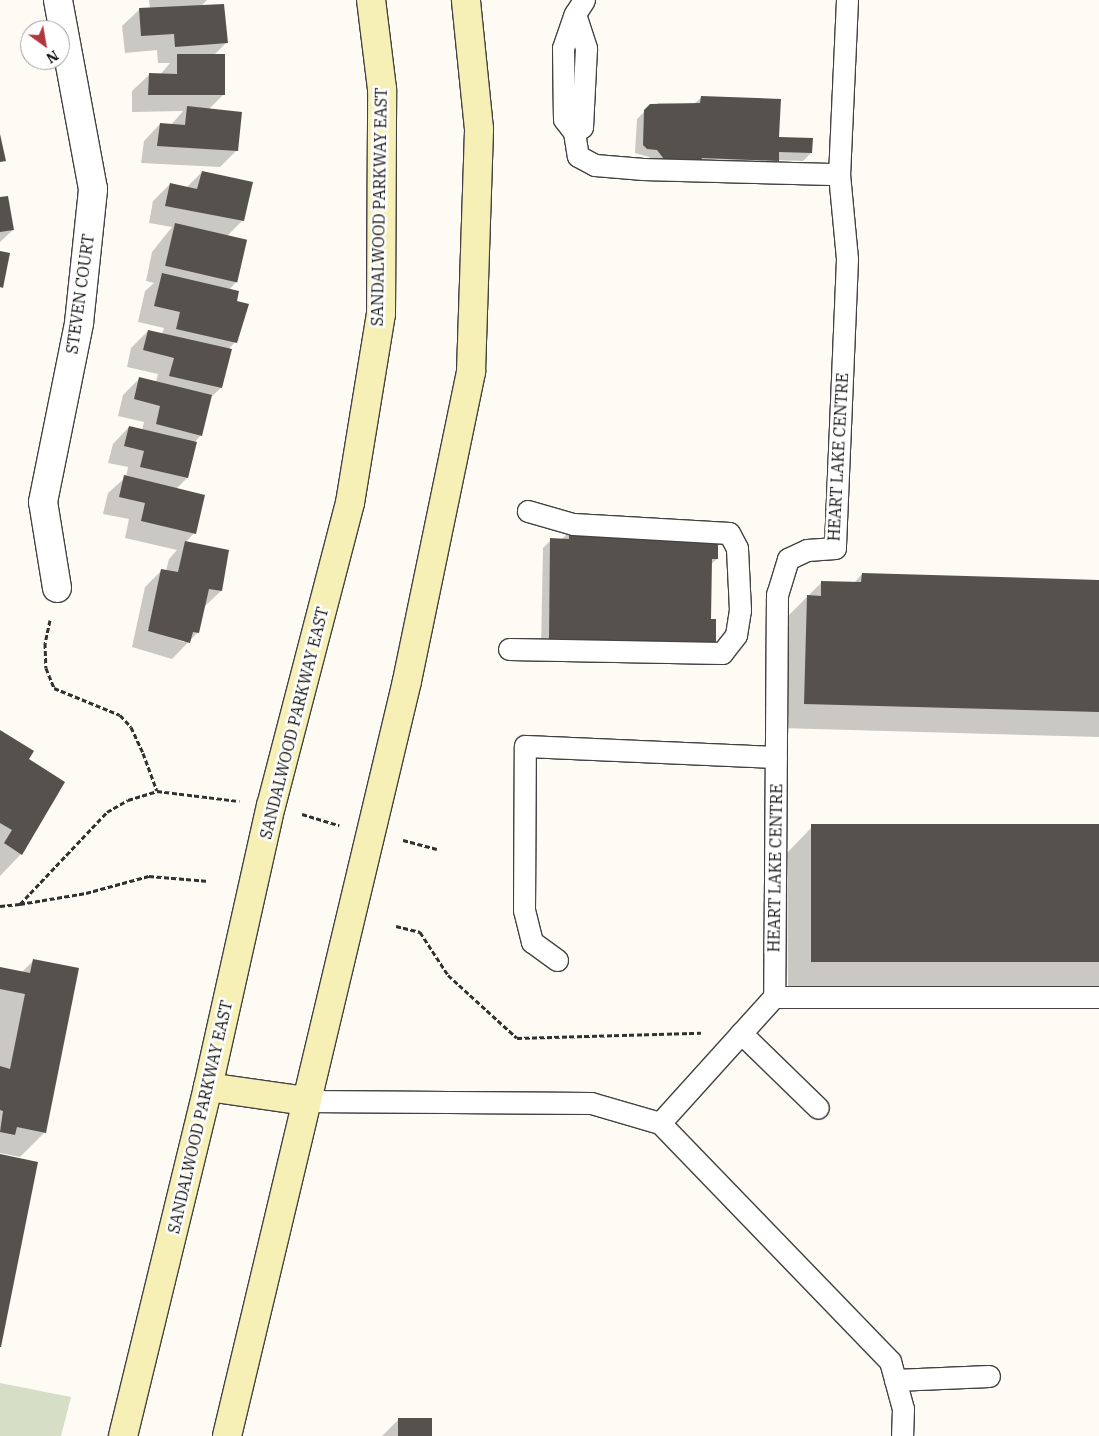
<!DOCTYPE html>
<html>
<head>
<meta charset="utf-8">
<style>
	body { margin:0 }
	#map { position:relative; width:1099px; height:1436px; overflow:hidden; background:#fdfbf3; font-family:"IBM Plex Serif",serif }
	div>[style] { position:absolute }
	.cemetery>* { inset:0; background:#d6dec6 }
	.shadow>* { inset:0; background:#0003 }
	.building>* { inset:0; background:#57514d; transform-origin:0 0 }
	.path>* { height:3px; margin-top:-1.5px; transform-origin:0; background:repeating-linear-gradient(90deg,#313131 0 5px,transparent 0 7.5px) }
	.roads { filter:drop-shadow(1px 0 #424242) drop-shadow(-1px 0 #424242) drop-shadow(0 1px #424242) drop-shadow(0 -1px #424242) }
	.service>* { height:21px; margin:-10.5px; padding:0 10.5px; transform-origin:10.5px; border-radius:10.5px; background:#fff }
	.minor>* { height:28px; margin:-14px; padding:0 14px; transform-origin:14px; border-radius:14px; background:#fff }
	.secondary>* { height:28px; margin:-14px; padding:0 14px; transform-origin:14px; border-radius:14px; background:#f6efb6 }
	span { translate:-50% -50%; white-space:nowrap; text-align:center; line-height:1.15; -webkit-text-stroke:5px #fff; paint-order:stroke }
	.street-label { font-size:16px; color:#0f0f0f }
	.north { position:absolute; left:20px; top:20px; width:50px; height:50px; box-sizing:border-box; background:#fff; border:1px solid #9f9f9f; border-radius:50%; rotate:148deg; font-size:14px; font-weight:700; line-height:20px; text-align:center; color:#0f0f0f }
	.north::after { content:''; display:block; margin:auto; width:18px; height:22px; background:#af373d; clip-path:polygon(50% 0,100% 100%,50% 72%,0 100%) }
</style>
</head>
<body>
<div id="map">
	<div class="cemetery">
		<div style="clip-path:polygon(0 1383px,71px 1397px,61px 1436px,0 1436px)"></div>
	</div>
	<div class="shadow">
		<div style="clip-path:polygon(149px 0,207px 0,200px 7px,226px 43px,214px 55px,224px 94px,209px 109px,237px 150px,220px 167px,141px 163px,144px 141px,160px 124px,171px 125px,183px 111px,132px 112px,132px 91px,149px 75px,160px 75px,170px 63px,158px 63px,157px 50px,125px 53px,122px 26px,139px 10px,150px 9px)"></div>
		<div style="clip-path:polygon(701px 98px,778px 138px,811px 153px,803px 161px,778px 160px,769px 169px,656px 167px,649px 157px,635px 153px,637px 119px,645px 111px,659px 103px,694px 104px)"></div>
		<div style="clip-path:polygon(evenodd,202px 172px,243px 220px,227px 236px,236px 282px,229px 290px,235px 302px,235px 342px,228px 350px,221px 388px,210px 398px,201px 435px,194px 443px,187px 478px,176px 489px,194px 533px,186px 542px,221px 591px,204px 607px,198px 632px,172px 659px,132px 647px,145px 587px,162px 570px,166px 571px,169px 559px,177px 550px,125px 538px,129px 519px,103px 514px,108px 493px,126px 477px,128px 467px,108px 463px,113px 444px,129px 427px,142px 430px,144px 422px,118px 416px,123px 395px,140px 378px,156px 382px,158px 374px,127px 367px,131px 348px,148px 331px,162px 334px,164px 328px,138px 322px,145px 291px,154px 283px,146px 281px,152px 252px,172px 227px,149px 223px,153px 201px,170px 184px,186px 188px,202px 172px,142px 628px,186px 640px,184px 642px,142px 628px)"></div>
		<div style="clip-path:polygon(0 198px,13px 230px,0 242px)"></div>
		<div style="clip-path:polygon(570px 531px,717px 559px,710px 565px,709px 620px,715px 642px,707px 650px,541px 647px,543px 548px,551px 540px,561px 540px)"></div>
		<div style="clip-path:polygon(862px 574px,1099px 581px,1099px 737px,780px 728px,783px 621px,822px 582px,854px 583px)"></div>
		<div style="clip-path:polygon(0 732px,21px 854px,0 876px)"></div>
		<div style="clip-path:polygon(1099px 825px,1099px 986px,788px 989px,787px 853px,811px 828px)"></div>
		<div style="clip-path:polygon(34px 960px,45px 1132px,20px 1157px,0 1153px,0 968px,22px 972px)"></div>
		<div style="clip-path:polygon(398px 1420px,430px 1436px,382px 1436px)"></div>
	</div>
	<div class="building">
		<div style="clip-path:polygon(224px 4px,228px 43px,175px 47px,174px 34px,141px 36px,139px 8px)"></div>
		<div style="clip-path:polygon(177px 54px,225px 54px,225px 95px,148px 95px,149px 73px,177px 74px)"></div>
		<div style="clip-path:polygon(701px 96px,781px 99px,779px 137px,813px 138px,812px 153px,779px 152px,779px 161px,702px 158px,701px 161px,664px 159px,657px 150px,647px 149px,643px 145px,644px 110px,650px 104px,700px 103px)"></div>
		<div style="clip-path:polygon(187px 106px,242px 112px,238px 151px,157px 146px,160px 123px,185px 125px)"></div>
		<div style="clip-path:polygon(0 134px,6px 161px,0 162px)"></div>
		<div style="clip-path:polygon(202px 171px,253px 182px,244px 221px,165px 206px,170px 183px,197px 189px)"></div>
		<div style="clip-path:polygon(8px 196px,14px 230px,0 232px,0 197px)"></div>
		<div style="left:175px;top:223px;width:74px;height:44px;rotate:13deg"></div>
		<div style="clip-path:polygon(0 251px,10px 253px,3px 288px,0 287px)"></div>
		<div style="clip-path:polygon(162px 273px,239px 291px,237px 301px,249px 304px,237px 343px,176px 329px,180px 312px,154px 306px)"></div>
		<div style="clip-path:polygon(148px 330px,232px 349px,222px 388px,169px 376px,174px 358px,143px 350px)"></div>
		<div style="clip-path:polygon(139px 377px,212px 395px,202px 436px,156px 424px,160px 406px,134px 399px)"></div>
		<div style="clip-path:polygon(129px 426px,197px 442px,188px 478px,140px 467px,144px 451px,124px 446px)"></div>
		<div style="clip-path:polygon(124px 475px,205px 495px,196px 534px,141px 521px,145px 503px,119px 497px)"></div>
		<div style="clip-path:polygon(569px 530px,718px 539px,718px 559px,712px 559px,711px 619px,716px 619px,716px 642px,549px 640px,550px 538px,569px 539px)"></div>
		<div style="clip-path:polygon(185px 541px,229px 550px,222px 591px,209px 589px,199px 633px,193px 632px,190px 643px,148px 631px,161px 569px,178px 572px)"></div>
		<div style="clip-path:polygon(862px 573px,1099px 580px,1099px 712px,804px 704px,807px 595px,821px 596px,821px 581px,861px 582px)"></div>
		<div style="clip-path:polygon(0 730px,34px 751px,29px 759px,65px 782px,22px 855px,4px 843px,12px 830px,0 823px)"></div>
		<div style="left:1099px;top:824px;width:138px;height:288px;rotate:90deg"></div>
		<div style="clip-path:polygon(33px 959px,79px 968px,46px 1133px,17px 1127px,15px 1135px,0 1132px,3px 1111px,0 1110px,0 1066px,10px 1069px,25px 994px,0 989px,0 967px,30px 973px)"></div>
		<div style="clip-path:polygon(0 1154px,38px 1162px,1px 1347px,0 1347px)"></div>
		<div style="left:432px;top:1418px;width:18px;height:34px;rotate:90deg"></div>
	</div>
	<div class="path">
		<div style="left:50px;top:620px;width:24px;rotate:102deg"></div>
		<div style="left:45px;top:643px;width:25px;rotate:88deg"></div>
		<div style="left:46px;top:668px;width:22px;rotate:68deg"></div>
		<div style="left:54px;top:688px;width:71px;rotate:22.2deg"></div>
		<div style="left:120px;top:715px;width:16px;rotate:47deg"></div>
		<div style="left:131px;top:727px;width:29px;rotate:65deg"></div>
		<div style="left:143px;top:753px;width:40px;rotate:69.8deg"></div>
		<div style="left:302px;top:814px;width:39px;rotate:17deg"></div>
		<div style="left:403px;top:840px;width:35px;rotate:15deg"></div>
		<div style="left:20px;top:904px;width:67px;rotate:-9.5deg"></div>
		<div style="left:86px;top:893px;width:65px;rotate:-15.1deg"></div>
		<div style="left:149px;top:876px;width:60px;rotate:4.8deg"></div>
		<div style="left:0;top:906px;width:20px;rotate:-6deg"></div>
		<div style="left:20px;top:904px;width:127px;rotate:-46.6deg"></div>
		<div style="left:107px;top:812px;width:24px;rotate:-30deg"></div>
		<div style="left:128px;top:800px;width:30px;rotate:-17deg"></div>
		<div style="left:157px;top:791px;width:83px;rotate:7deg"></div>
		<div style="left:396px;top:926px;width:25px;rotate:14deg"></div>
		<div style="left:420px;top:932px;width:51px;rotate:56.9deg"></div>
		<div style="left:448px;top:975px;width:93px;rotate:42.4deg"></div>
		<div style="left:517px;top:1038px;width:184px;rotate:-1.6deg"></div>
	</div>
	<div class="roads">
		<div class="service">
			<div style="left:584px;top:0;width:17px;rotate:123deg"></div>
			<div style="left:575px;top:14px;width:36px;rotate:72deg"></div>
			<div style="left:586px;top:48px;width:79px;rotate:92.9deg"></div>
			<div style="left:582px;top:127px;width:9px;rotate:148deg"></div>
			<div style="left:574px;top:132px;width:24px;rotate:81deg"></div>
			<div style="left:578px;top:156px;width:19px;rotate:28deg"></div>
			<div style="left:595px;top:165px;width:48px;rotate:4.8deg"></div>
			<div style="left:643px;top:169px;width:196px;rotate:1.5deg"></div>
			<div style="left:847px;top:0;width:174px;rotate:92.6deg"></div>
			<div style="left:839px;top:174px;width:85px;rotate:84.6deg"></div>
			<div style="left:847px;top:259px;width:289px;rotate:92.4deg"></div>
			<div style="left:835px;top:548px;width:28px;rotate:176deg"></div>
			<div style="left:807px;top:550px;width:21px;rotate:155deg"></div>
			<div style="left:788px;top:559px;width:37px;rotate:107deg"></div>
			<div style="left:777px;top:594px;width:403px;rotate:90.4deg"></div>
			<div style="left:774px;top:997px;width:325px"></div>
			<div style="left:574px;top:132px;width:16px;rotate:-128deg"></div>
			<div style="left:564px;top:119px;width:71px;rotate:-90.8deg"></div>
			<div style="left:563px;top:48px;width:36px;rotate:-71deg"></div>
			<div style="left:509px;top:649px;width:213px;rotate:1.1deg"></div>
			<div style="left:722px;top:653px;width:23px;rotate:-52deg"></div>
			<div style="left:736px;top:635px;width:25px;rotate:-81deg"></div>
			<div style="left:740px;top:610px;width:62px;rotate:-92.8deg"></div>
			<div style="left:737px;top:548px;width:17px;rotate:-118deg"></div>
			<div style="left:729px;top:533px;width:156px;rotate:-176.7deg"></div>
			<div style="left:573px;top:524px;width:47px;rotate:-163.9deg"></div>
			<div style="left:557px;top:960px;width:31px;rotate:-144deg"></div>
			<div style="left:532px;top:942px;width:33px;rotate:-104deg"></div>
			<div style="left:524px;top:910px;width:164px;rotate:-89.7deg"></div>
			<div style="left:525px;top:746px;width:251px;rotate:2.5deg"></div>
			<div style="left:741px;top:1033px;width:107px;rotate:44.2deg"></div>
			<div style="left:305px;top:1101px;width:286px;rotate:0.4deg"></div>
			<div style="left:591px;top:1103px;width:72px;rotate:16.2deg"></div>
			<div style="left:660px;top:1123px;width:331px;rotate:46deg"></div>
			<div style="left:890px;top:1361px;width:50px;rotate:74.8deg"></div>
			<div style="left:903px;top:1409px;width:27px;rotate:92deg"></div>
			<div style="left:660px;top:1123px;width:170px;rotate:-47.9deg"></div>
			<div style="left:895px;top:1380px;width:94px;rotate:-2.4deg"></div>
		</div>
		<div class="minor">
			<div style="left:57px;top:588px;width:87px;rotate:-99.2deg"></div>
			<div style="left:43px;top:502px;width:183px;rotate:-78.6deg"></div>
			<div style="left:79px;top:323px;width:135px;rotate:-84deg"></div>
			<div style="left:93px;top:189px;width:192px;rotate:-100.5deg"></div>
		</div>
		<div class="secondary">
			<div style="left:208px;top:1087px;width:98px;rotate:8.2deg"></div>
			<div style="left:123px;top:1436px;width:359px;rotate:-76.3deg"></div>
			<div style="left:208px;top:1087px;width:288px;rotate:-77.4deg"></div>
			<div style="left:271px;top:806px;width:313px;rotate:-75.4deg"></div>
			<div style="left:350px;top:503px;width:192px;rotate:-80.7deg"></div>
			<div style="left:381px;top:314px;width:225px;rotate:-89.7deg"></div>
			<div style="left:382px;top:89px;width:90px;rotate:-97deg"></div>
			<div style="left:227px;top:1436px;width:776px;rotate:-76.59deg"></div>
			<div style="left:407px;top:681px;width:316px;rotate:-78.3deg"></div>
			<div style="left:471px;top:372px;width:243px;rotate:-88.1deg"></div>
			<div style="left:479px;top:129px;width:130px;rotate:-95.8deg"></div>
		</div>
	</div>
	<div class="street-label">
		<span style="left:379px;top:207px;rotate:-89deg">SANDALWOOD PARKWAY EAST</span>
		<span style="left:80px;top:294px;rotate:-82deg">STEVEN COURT</span>
		<span style="left:838px;top:457px;rotate:-87deg">HEART LAKE CENTRE</span>
		<span style="left:294px;top:723px;rotate:-76deg">SANDALWOOD PARKWAY EAST</span>
		<span style="left:775px;top:868px;rotate:-89deg">HEART LAKE CENTRE</span>
		<span style="left:200px;top:1117px;rotate:-77deg">SANDALWOOD PARKWAY EAST</span>
	</div>
	<div class="north">N</div>
</div>
</body>
</html>
